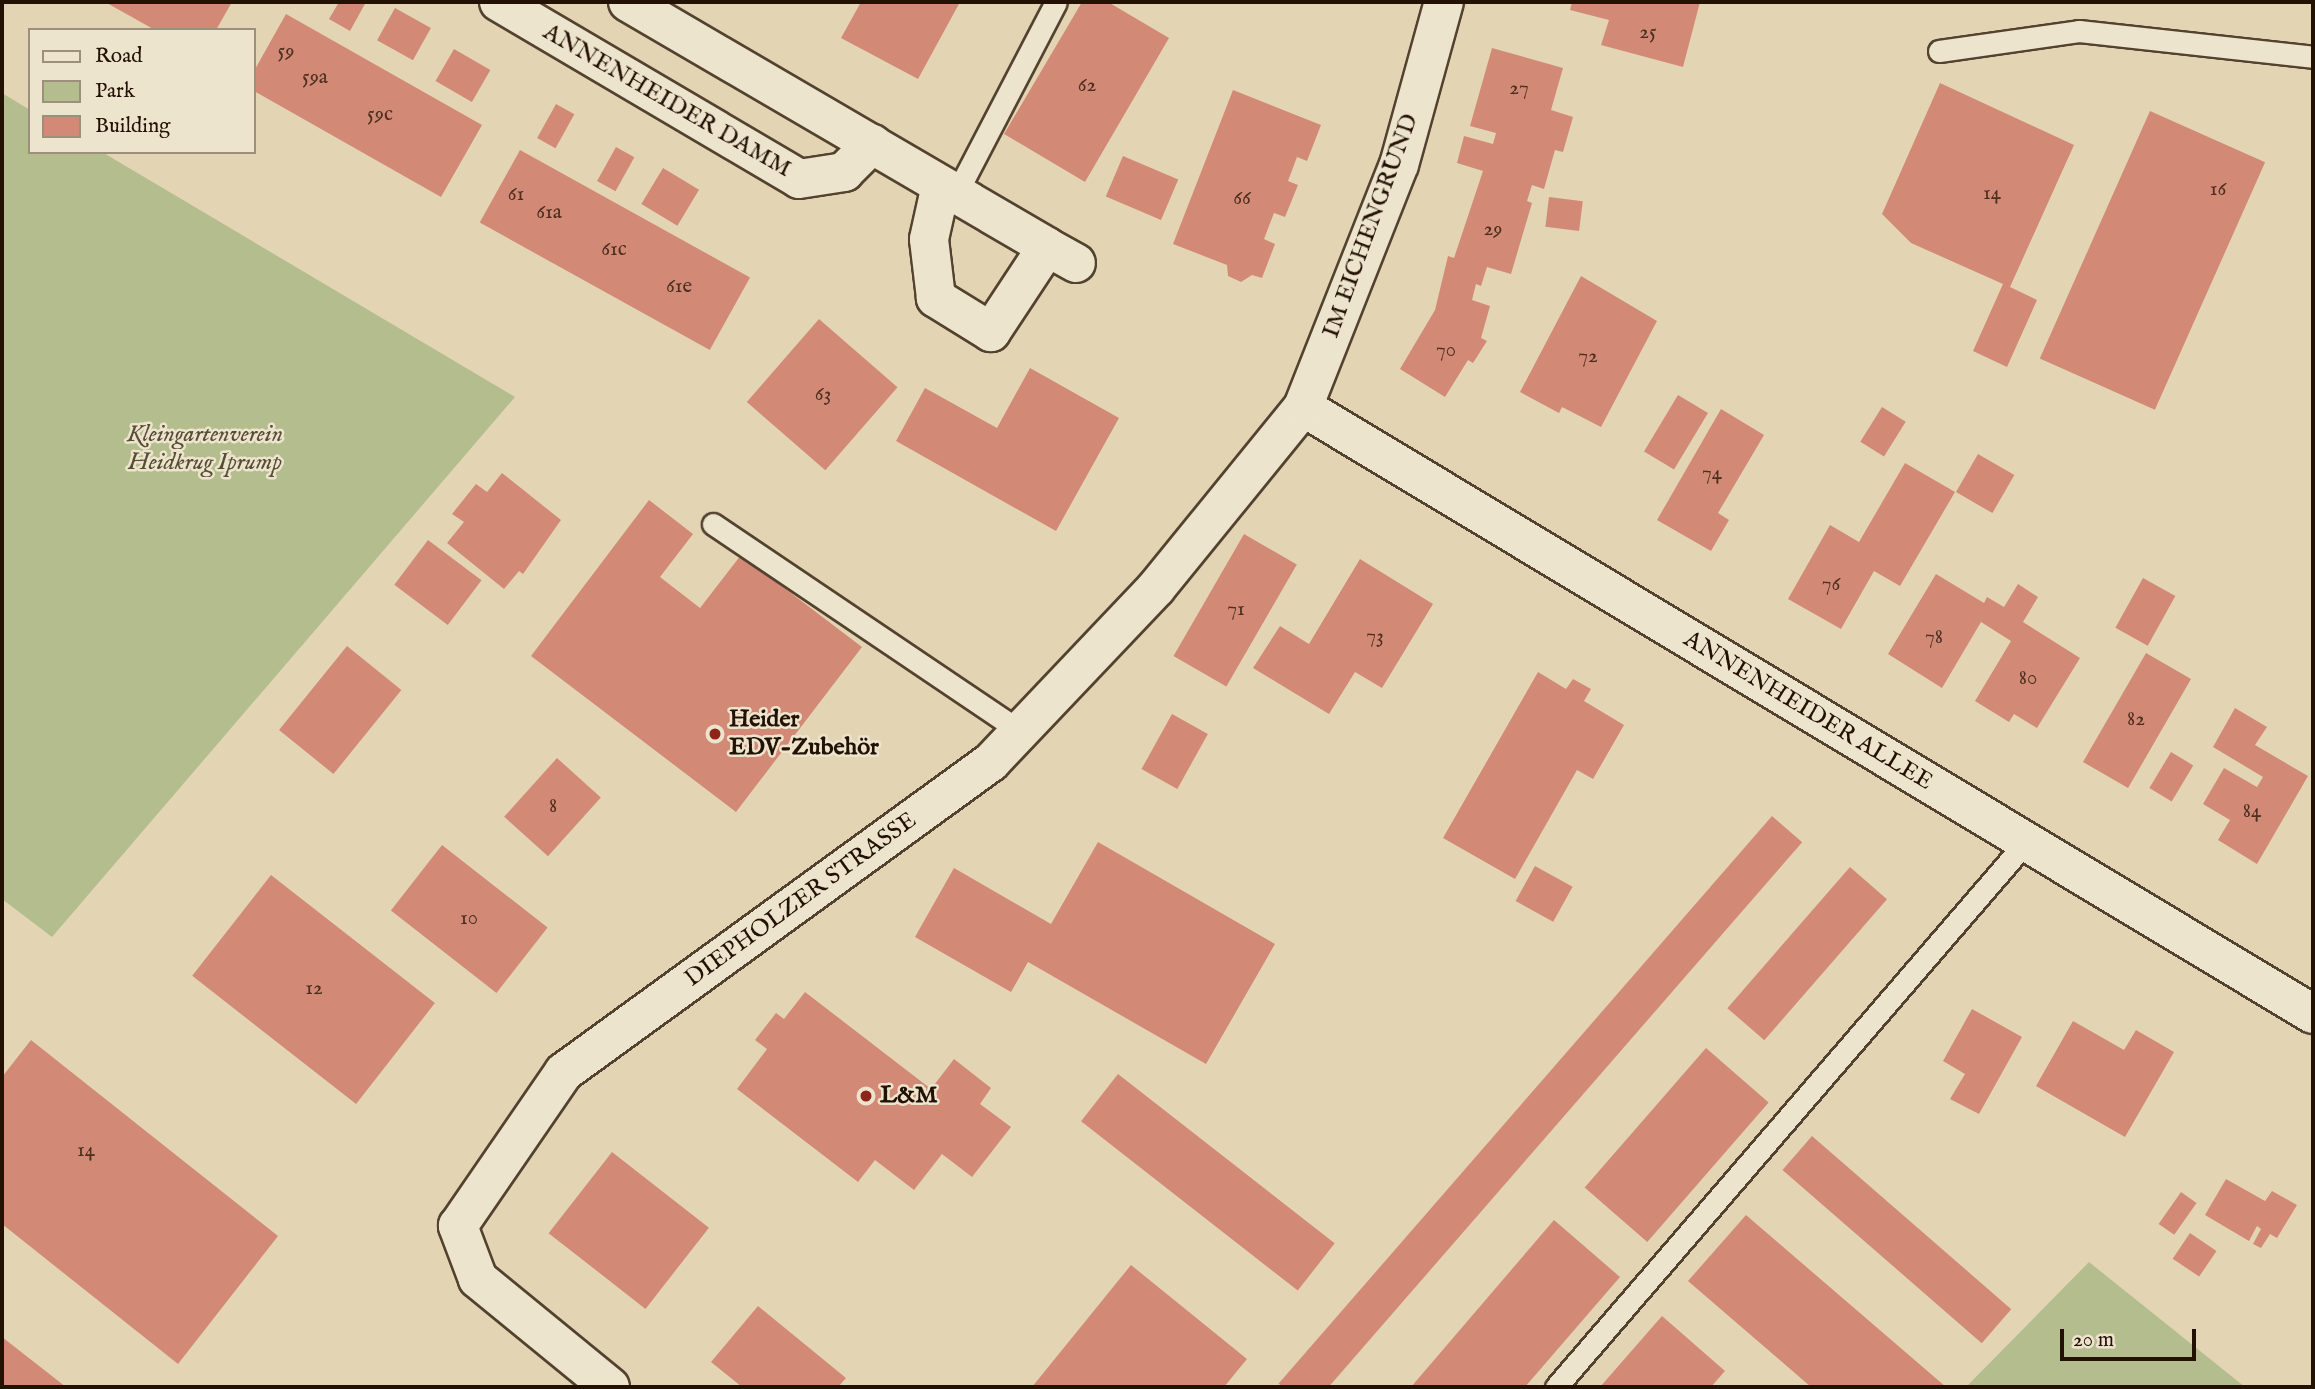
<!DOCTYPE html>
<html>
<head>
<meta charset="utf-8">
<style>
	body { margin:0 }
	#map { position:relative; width:2315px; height:1389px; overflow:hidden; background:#e3d5b4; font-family:"IM FELL English",serif }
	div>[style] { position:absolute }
	.green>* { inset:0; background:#b4bd8d }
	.building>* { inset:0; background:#d28a76; transform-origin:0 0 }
	.roads { filter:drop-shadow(2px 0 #53422f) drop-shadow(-2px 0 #53422f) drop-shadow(0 2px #53422f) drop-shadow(0 -2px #53422f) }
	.service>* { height:21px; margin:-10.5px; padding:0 10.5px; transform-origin:10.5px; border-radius:10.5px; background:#ede4ce }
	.minor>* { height:38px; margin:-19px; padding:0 19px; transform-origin:19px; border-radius:19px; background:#ede4ce }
	.dots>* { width:19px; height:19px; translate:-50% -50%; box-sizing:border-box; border:4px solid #ede4ce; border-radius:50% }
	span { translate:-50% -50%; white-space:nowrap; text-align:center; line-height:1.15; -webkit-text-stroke:5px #ede4ce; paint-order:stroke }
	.number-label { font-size:21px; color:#4f2f20 }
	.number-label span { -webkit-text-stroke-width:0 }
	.street-label { font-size:24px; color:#231103 }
	.park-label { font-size:24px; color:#564d33; font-style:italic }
	.poi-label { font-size:24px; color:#231103; font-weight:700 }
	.left { translate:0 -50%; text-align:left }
	.frame { position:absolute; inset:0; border:4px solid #231103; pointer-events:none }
	.legend { position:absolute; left:28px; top:28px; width:228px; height:126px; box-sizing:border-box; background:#ede4ce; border:2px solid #9c907d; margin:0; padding:9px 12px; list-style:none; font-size:21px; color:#231103 }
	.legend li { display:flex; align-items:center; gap:14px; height:35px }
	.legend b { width:35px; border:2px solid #9c907d }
	.scale { position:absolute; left:2060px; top:1329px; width:136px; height:32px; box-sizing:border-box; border:4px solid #231103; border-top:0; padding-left:9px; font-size:21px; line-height:24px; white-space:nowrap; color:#231103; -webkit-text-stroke:5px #ede4ce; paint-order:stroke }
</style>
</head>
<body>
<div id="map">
	<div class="green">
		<div style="clip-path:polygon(2px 93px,30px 110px,30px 152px,102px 152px,515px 397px,52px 937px,2px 899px)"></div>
		<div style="clip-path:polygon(2089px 1262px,2245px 1387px,1966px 1387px)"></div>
	</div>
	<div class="building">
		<div style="clip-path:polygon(105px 2px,232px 2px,216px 30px,155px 30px)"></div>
		<div style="clip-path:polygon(339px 2px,366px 2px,350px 31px,329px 19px)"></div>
		<div style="clip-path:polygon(861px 2px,960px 2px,918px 79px,841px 38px)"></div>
		<div style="clip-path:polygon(1082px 2px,1108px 2px,1169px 38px,1085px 182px,1004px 134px)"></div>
		<div style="clip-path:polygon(1572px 2px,1700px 2px,1683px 67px,1601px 45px,1609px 20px,1570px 10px)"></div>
		<div style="left:395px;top:8px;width:41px;height:37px;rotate:29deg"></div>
		<div style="clip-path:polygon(286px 14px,482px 125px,441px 197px,254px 91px,254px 71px)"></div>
		<div style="clip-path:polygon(1492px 48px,1563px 68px,1551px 110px,1573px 117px,1563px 152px,1555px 150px,1544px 189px,1532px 185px,1527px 201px,1532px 203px,1511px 274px,1487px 267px,1481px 286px,1476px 284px,1472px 300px,1490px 306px,1481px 338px,1487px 341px,1473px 363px,1468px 360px,1445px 397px,1400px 369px,1435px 310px,1448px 256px,1454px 258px,1483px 171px,1457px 163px,1464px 136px,1493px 144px,1496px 133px,1470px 126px)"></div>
		<div style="left:454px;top:49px;width:42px;height:37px;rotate:30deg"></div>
		<div style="clip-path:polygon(1940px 83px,2074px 145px,2010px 287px,2037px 300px,2007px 367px,1973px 351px,2003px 284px,1911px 243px,1882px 214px)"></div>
		<div style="clip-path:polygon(1233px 90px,1321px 125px,1307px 161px,1297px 157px,1288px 181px,1298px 185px,1285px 217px,1274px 213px,1264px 239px,1275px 244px,1262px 278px,1252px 275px,1241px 282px,1228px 276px,1227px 265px,1173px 244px)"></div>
		<div style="left:556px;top:104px;width:21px;height:39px;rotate:29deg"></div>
		<div style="left:2150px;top:111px;width:126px;height:271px;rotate:24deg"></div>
		<div style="left:616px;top:147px;width:21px;height:39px;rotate:29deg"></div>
		<div style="left:520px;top:150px;width:263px;height:83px;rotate:29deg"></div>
		<div style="left:1123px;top:156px;width:60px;height:44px;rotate:23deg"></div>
		<div style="left:663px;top:168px;width:42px;height:42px;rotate:31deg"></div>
		<div style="left:1549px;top:197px;width:34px;height:30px;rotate:7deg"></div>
		<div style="clip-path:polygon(1581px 276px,1657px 321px,1601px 427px,1562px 407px,1559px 413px,1520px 392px)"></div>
		<div style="left:819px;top:319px;width:104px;height:110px;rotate:41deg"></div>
		<div style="clip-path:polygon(1030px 368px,1119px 418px,1056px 531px,896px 441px,925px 388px,997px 428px)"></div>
		<div style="left:1678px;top:395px;width:35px;height:66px;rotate:31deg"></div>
		<div style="left:1882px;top:407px;width:28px;height:41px;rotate:32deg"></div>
		<div style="clip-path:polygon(1721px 409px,1764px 435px,1718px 513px,1729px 520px,1711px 551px,1657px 520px)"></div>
		<div style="left:1978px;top:454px;width:42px;height:44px;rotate:30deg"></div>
		<div style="clip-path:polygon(1905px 463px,1955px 492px,1900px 586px,1874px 571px,1841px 629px,1788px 599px,1830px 525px,1859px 542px)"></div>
		<div style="clip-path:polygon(502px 473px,561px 520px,523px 574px,519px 571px,504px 589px,447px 543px,464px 522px,452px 514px,476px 484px,487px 492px)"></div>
		<div style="clip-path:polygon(649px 500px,693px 534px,660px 577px,700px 608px,741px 555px,862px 647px,736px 812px,531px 656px)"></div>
		<div style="left:1244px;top:534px;width:61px;height:141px;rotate:30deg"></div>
		<div style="left:428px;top:540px;width:67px;height:56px;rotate:37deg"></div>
		<div style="clip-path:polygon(1360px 559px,1433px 604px,1382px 688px,1355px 672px,1329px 714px,1253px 668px,1280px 626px,1309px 644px)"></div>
		<div style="clip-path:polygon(1936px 574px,1984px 603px,1987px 597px,2004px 607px,2018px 584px,2038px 597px,2023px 622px,2080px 658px,2037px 728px,2014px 714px,2009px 722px,1975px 701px,2011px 641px,1981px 622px,1942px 688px,1888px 654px)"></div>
		<div style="left:2143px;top:578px;width:37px;height:57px;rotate:29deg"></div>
		<div style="left:347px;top:646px;width:70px;height:108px;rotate:39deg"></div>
		<div style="left:2146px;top:653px;width:52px;height:126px;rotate:30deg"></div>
		<div style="clip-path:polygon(1538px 672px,1566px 689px,1573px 679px,1591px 689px,1584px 701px,1624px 725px,1593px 779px,1577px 770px,1515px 879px,1443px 838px)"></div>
		<div style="clip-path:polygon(2235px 708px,2267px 727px,2255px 745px,2308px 776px,2257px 864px,2218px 840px,2230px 820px,2203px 804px,2224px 768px,2257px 787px,2263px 777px,2213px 747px)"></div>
		<div style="left:1172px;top:714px;width:41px;height:63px;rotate:29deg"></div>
		<div style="left:2171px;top:752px;width:26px;height:42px;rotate:31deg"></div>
		<div style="left:557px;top:758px;width:59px;height:79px;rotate:42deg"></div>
		<div style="left:1772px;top:816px;width:40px;height:752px;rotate:41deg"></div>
		<div style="clip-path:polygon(1098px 842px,1275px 944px,1206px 1064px,1028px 962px,1011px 992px,915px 937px,954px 868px,1051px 924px)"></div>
		<div style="left:442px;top:845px;width:134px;height:83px;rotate:38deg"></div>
		<div style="left:1535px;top:866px;width:43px;height:40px;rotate:29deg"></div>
		<div style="left:1850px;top:867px;width:49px;height:187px;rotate:41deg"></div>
		<div style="left:271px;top:875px;width:208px;height:128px;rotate:38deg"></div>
		<div style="clip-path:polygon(805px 992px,931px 1089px,954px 1059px,991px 1088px,980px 1104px,1011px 1127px,972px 1177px,942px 1154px,914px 1190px,875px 1160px,858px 1182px,737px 1089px,767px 1049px,755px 1040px,776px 1013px,784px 1019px)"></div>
		<div style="clip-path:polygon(1972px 1009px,2022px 1037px,1979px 1114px,1950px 1099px,1965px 1074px,1943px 1061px)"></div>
		<div style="clip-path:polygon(2073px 1021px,2124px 1050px,2136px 1030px,2174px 1052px,2125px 1137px,2036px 1086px)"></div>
		<div style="clip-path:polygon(31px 1040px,278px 1236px,178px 1364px,2px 1224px,2px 1077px)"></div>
		<div style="left:1706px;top:1048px;width:83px;height:185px;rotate:41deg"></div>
		<div style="left:1118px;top:1074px;width:275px;height:60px;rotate:38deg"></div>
		<div style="left:1812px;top:1136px;width:264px;height:45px;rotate:41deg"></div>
		<div style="left:612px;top:1152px;width:123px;height:103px;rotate:38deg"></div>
		<div style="clip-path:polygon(2226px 1179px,2265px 1201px,2272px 1191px,2297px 1205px,2277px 1238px,2270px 1234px,2261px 1248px,2253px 1244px,2261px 1229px,2257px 1226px,2249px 1241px,2205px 1215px)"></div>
		<div style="left:2181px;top:1192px;width:19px;height:39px;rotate:35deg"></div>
		<div style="clip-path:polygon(1746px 1215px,1946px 1387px,1811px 1387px,1688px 1281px)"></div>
		<div style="clip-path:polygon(1554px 1220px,1620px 1277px,1525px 1387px,1411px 1387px)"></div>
		<div style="left:2190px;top:1233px;width:32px;height:31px;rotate:34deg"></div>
		<div style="clip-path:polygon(1131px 1265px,1247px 1359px,1224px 1387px,1032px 1387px)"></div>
		<div style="clip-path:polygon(758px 1306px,846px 1378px,838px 1387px,742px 1387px,711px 1362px)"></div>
		<div style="clip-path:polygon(1662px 1316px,1725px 1371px,1711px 1387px,1600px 1387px)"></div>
		<div style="clip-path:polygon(2px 1337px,66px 1387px,2px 1387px)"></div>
	</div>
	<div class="roads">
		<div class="service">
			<div style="left:1939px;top:51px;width:141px;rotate:-8.1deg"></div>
			<div style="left:2079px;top:31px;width:235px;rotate:6.3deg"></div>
			<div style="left:956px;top:194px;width:216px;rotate:-62.5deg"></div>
			<div style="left:713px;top:524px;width:370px;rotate:34deg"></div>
			<div style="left:1556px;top:1387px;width:720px;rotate:-49.23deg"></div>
		</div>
		<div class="minor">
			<div style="left:499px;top:2px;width:348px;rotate:30.5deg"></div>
			<div style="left:799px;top:179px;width:46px;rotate:-8.8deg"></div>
			<div style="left:844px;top:172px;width:40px;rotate:-45deg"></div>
			<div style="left:628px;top:2px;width:485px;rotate:30.3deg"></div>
			<div style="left:1047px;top:247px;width:102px;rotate:123.4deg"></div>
			<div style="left:991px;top:332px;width:65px;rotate:-148.3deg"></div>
			<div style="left:936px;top:298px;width:59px;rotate:-96.8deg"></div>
			<div style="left:929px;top:239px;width:55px;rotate:-77.5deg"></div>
			<div style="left:1047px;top:247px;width:33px;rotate:29deg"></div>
			<div style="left:1303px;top:407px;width:1178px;rotate:31.01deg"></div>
			<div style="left:610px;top:1387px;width:171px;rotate:-140.7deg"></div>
			<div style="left:478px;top:1279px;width:57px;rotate:-110.7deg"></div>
			<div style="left:458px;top:1226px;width:187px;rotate:-55.5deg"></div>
			<div style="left:564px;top:1072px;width:528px;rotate:-35.98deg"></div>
			<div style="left:991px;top:762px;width:240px;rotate:-46.5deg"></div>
			<div style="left:1156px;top:588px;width:233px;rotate:-50.9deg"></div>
			<div style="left:1303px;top:407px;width:260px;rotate:-68.4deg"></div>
			<div style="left:1399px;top:165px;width:169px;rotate:-74.6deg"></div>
		</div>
	</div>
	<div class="dots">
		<div style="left:715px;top:734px;background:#8f2418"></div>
		<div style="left:866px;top:1096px;background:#8f2418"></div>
	</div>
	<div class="number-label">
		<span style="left:1648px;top:33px">25</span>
		<span style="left:286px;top:52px">59</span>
		<span style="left:315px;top:78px">59a</span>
		<span style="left:1087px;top:86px">62</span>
		<span style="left:1519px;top:89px">27</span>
		<span style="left:380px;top:115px">59c</span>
		<span style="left:2218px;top:190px">16</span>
		<span style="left:1992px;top:194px">14</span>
		<span style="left:516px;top:195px">61</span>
		<span style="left:1242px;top:199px">66</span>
		<span style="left:549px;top:213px">61a</span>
		<span style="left:1493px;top:230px">29</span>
		<span style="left:614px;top:250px">61c</span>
		<span style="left:679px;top:287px">61e</span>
		<span style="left:1446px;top:351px">70</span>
		<span style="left:1588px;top:357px">72</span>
		<span style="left:823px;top:395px">63</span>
		<span style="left:1712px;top:474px">74</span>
		<span style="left:1831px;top:585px">76</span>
		<span style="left:1236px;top:610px">71</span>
		<span style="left:1375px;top:637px">73</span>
		<span style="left:1934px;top:638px">78</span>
		<span style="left:2028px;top:679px">80</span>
		<span style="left:2136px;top:720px">82</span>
		<span style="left:553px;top:807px">8</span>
		<span style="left:2252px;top:812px">84</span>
		<span style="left:469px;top:919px">10</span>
		<span style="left:314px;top:989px">12</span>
		<span style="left:86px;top:1151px">14</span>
	</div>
	<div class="street-label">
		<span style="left:667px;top:101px;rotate:30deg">ANNENHEIDER DAMM</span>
		<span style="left:1371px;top:226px;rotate:-70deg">IM EICHENGRUND</span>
		<span style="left:1808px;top:711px;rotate:31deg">ANNENHEIDER ALLEE</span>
		<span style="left:801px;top:900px;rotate:-36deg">DIEPHOLZER STRASSE</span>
	</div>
	<div class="park-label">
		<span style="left:205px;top:449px">Kleingartenverein<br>Heidkrug Iprump</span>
	</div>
	<div class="poi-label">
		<span class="left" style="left:729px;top:734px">Heider<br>EDV-Zubehör</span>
		<span class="left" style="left:880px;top:1096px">L&amp;M</span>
	</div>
	<div class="frame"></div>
	<ul class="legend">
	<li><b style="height:9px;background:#ede4ce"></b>Road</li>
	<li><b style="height:19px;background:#b4bd8d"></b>Park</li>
	<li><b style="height:19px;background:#d28a76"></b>Building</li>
	</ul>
	<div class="scale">20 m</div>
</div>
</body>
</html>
